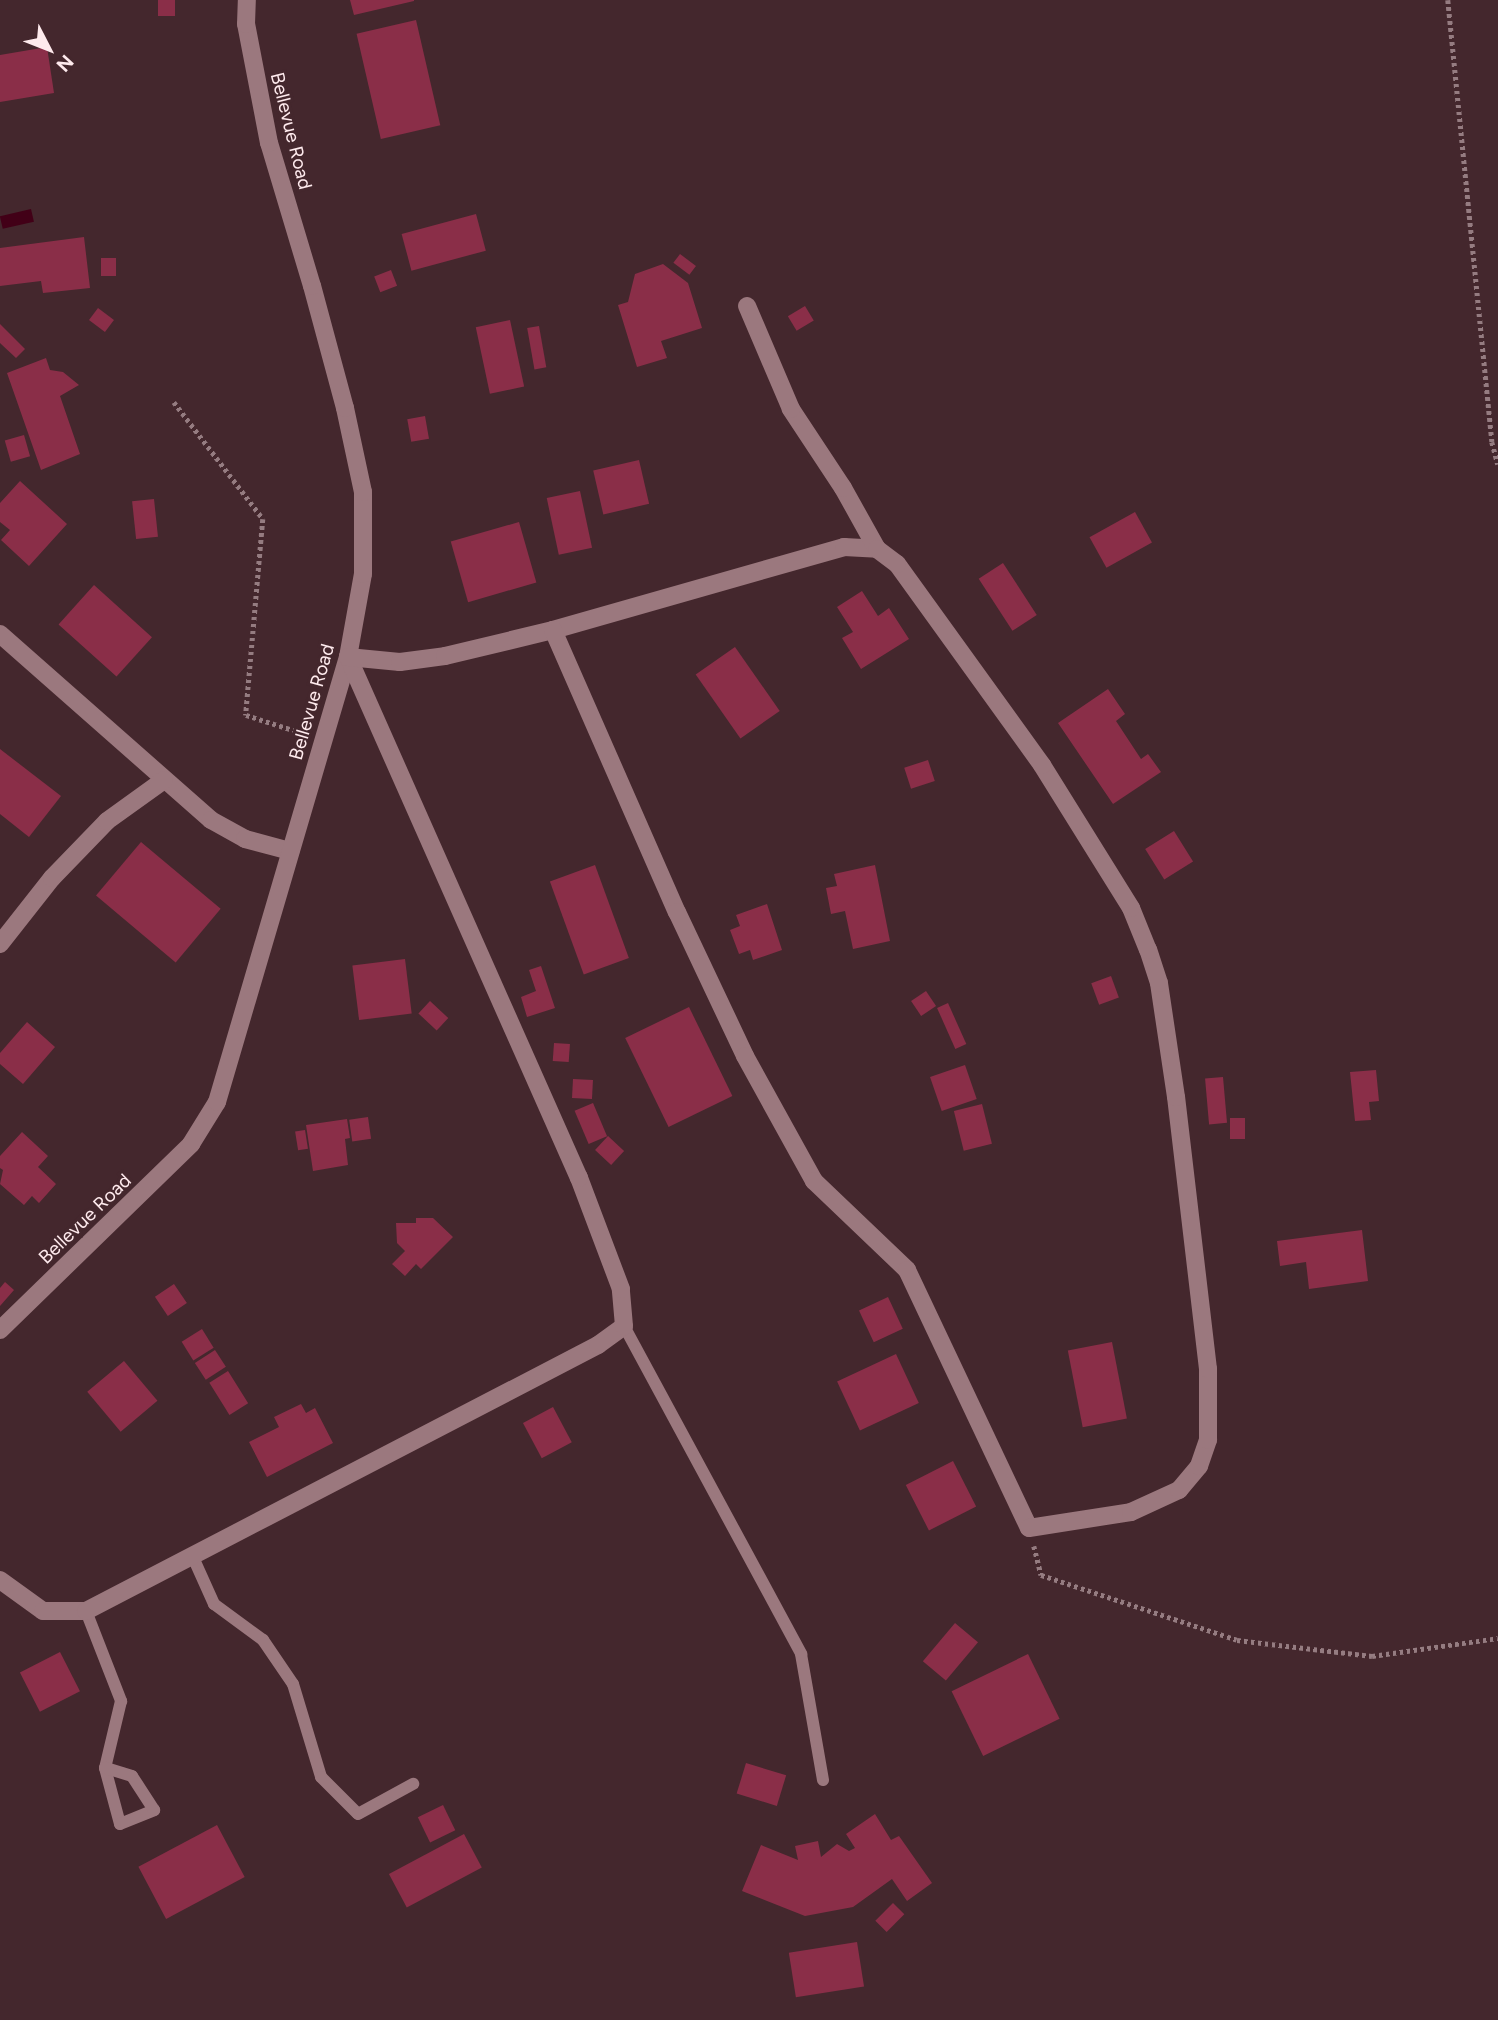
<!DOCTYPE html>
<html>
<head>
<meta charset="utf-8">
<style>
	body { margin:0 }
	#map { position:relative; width:1498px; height:2020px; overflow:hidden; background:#44272d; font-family:Figtree,sans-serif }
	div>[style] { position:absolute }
	.water>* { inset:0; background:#420017; transform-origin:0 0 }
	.building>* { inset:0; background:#8a2e48; transform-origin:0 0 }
	.path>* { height:4.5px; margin-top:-2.25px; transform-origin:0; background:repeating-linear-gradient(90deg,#957c81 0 3.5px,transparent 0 7px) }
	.service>* { height:12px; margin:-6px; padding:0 6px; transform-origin:6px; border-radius:6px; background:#9b787e }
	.minor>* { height:18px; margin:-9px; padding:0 9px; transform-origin:9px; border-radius:9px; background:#9b787e }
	span { translate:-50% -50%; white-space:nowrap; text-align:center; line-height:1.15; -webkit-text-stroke:6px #44272d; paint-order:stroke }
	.street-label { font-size:19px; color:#feeaed }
	.north { position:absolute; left:14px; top:14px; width:70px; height:70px; -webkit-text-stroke:5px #44272d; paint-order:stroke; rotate:132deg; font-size:19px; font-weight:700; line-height:28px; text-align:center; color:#feeaed }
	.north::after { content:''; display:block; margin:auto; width:24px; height:32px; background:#feeaed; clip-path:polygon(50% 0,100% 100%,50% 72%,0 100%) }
</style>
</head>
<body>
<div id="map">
	<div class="water">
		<div style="left:31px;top:209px;width:13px;height:32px;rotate:77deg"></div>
	</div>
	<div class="building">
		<div style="left:158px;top:0;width:17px;height:16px"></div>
		<div style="clip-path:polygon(350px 0,414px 0,414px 1px,354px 15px)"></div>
		<div style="left:416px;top:20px;width:108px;height:61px;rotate:77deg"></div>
		<div style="clip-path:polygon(47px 47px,54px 93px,0 102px,0 55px)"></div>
		<div style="left:476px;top:214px;width:38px;height:77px;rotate:75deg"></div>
		<div style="clip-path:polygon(84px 237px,90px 288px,43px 293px,41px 281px,0 286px,0 248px)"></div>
		<div style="left:680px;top:254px;width:20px;height:11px;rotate:37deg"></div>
		<div style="left:116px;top:258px;width:18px;height:15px;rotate:90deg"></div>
		<div style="clip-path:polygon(663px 264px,688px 283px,702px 328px,661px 341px,667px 358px,637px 367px,618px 305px,628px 302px,635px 274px)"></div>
		<div style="left:391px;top:270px;width:17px;height:18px;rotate:69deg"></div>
		<div style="left:805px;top:306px;width:17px;height:20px;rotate:59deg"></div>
		<div style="left:98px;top:308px;width:20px;height:15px;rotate:37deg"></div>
		<div style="left:510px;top:320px;width:68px;height:35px;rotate:78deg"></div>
		<div style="clip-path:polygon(0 324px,25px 349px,16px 358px,0 343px)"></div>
		<div style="left:539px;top:326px;width:42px;height:12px;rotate:80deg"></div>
		<div style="clip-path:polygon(46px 358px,50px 370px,63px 372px,79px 385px,60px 396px,80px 454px,41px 470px,7px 373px)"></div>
		<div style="left:425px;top:416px;width:23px;height:18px;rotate:80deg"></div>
		<div style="left:24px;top:435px;width:22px;height:20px;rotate:74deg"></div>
		<div style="left:639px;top:460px;width:45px;height:47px;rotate:77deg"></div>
		<div style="clip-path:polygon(20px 481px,67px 524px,29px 566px,1px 540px,10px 530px,0 522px,0 503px)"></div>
		<div style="left:580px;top:491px;width:58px;height:34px;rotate:78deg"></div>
		<div style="left:154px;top:499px;width:38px;height:22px;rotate:84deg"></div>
		<div style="left:1135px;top:512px;width:35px;height:52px;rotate:61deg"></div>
		<div style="left:519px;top:522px;width:63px;height:71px;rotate:74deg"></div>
		<div style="left:1003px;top:563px;width:62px;height:29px;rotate:57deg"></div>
		<div style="left:94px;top:585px;width:78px;height:53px;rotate:42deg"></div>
		<div style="clip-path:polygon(862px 591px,878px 616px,889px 608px,909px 639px,861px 669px,842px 638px,853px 632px,837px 607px)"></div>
		<div style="left:735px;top:647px;width:78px;height:48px;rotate:55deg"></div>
		<div style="clip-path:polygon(1108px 689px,1125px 714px,1116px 721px,1141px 759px,1148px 754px,1161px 772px,1113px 804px,1058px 723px)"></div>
		<div style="clip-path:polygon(0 749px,61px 796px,29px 837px,0 814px)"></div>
		<div style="left:928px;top:760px;width:22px;height:25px;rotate:72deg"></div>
		<div style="left:1174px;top:831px;width:36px;height:34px;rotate:58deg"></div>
		<div style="left:141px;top:842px;width:104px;height:70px;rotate:40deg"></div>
		<div style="left:595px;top:865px;width:99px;height:48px;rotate:70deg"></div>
		<div style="clip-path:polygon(875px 865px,890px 941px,853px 949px,845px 911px,831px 914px,826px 888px,837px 886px,834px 874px)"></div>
		<div style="clip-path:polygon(767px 904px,782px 950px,753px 960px,750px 950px,739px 954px,730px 930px,740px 926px,736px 915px)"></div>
		<div style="left:405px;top:959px;width:55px;height:53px;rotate:83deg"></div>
		<div style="clip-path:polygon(541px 966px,555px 1008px,527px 1017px,521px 997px,536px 991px,529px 970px)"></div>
		<div style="left:1111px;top:976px;width:23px;height:21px;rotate:70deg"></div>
		<div style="left:926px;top:991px;width:18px;height:18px;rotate:56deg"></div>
		<div style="left:430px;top:1001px;width:25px;height:17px;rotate:43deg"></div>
		<div style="left:948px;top:1003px;width:45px;height:12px;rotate:66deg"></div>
		<div style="left:689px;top:1007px;width:99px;height:71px;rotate:64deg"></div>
		<div style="clip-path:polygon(27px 1022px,55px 1047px,23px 1084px,0 1064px,0 1053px)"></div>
		<div style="left:554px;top:1043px;width:16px;height:18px;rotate:4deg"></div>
		<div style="left:965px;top:1065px;width:36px;height:37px;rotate:71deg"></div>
		<div style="clip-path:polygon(1376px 1070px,1379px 1101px,1369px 1102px,1371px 1120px,1355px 1121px,1350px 1072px)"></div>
		<div style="left:1223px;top:1077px;width:46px;height:18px;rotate:85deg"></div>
		<div style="left:573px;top:1079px;width:20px;height:19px;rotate:3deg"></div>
		<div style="left:593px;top:1103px;width:36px;height:20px;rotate:67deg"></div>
		<div style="left:982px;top:1104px;width:41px;height:29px;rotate:76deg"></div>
		<div style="left:368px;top:1117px;width:22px;height:19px;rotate:82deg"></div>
		<div style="left:1230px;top:1118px;width:15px;height:21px"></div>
		<div style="clip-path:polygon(347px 1119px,350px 1138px,345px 1139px,348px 1165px,313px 1171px,306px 1125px)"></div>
		<div style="left:305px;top:1130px;width:19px;height:10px;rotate:81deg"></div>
		<div style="clip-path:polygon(22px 1132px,48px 1156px,38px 1167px,56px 1184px,39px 1203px,32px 1196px,24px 1205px,0 1184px,3px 1170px,0 1168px,0 1156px)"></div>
		<div style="left:608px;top:1136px;width:22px;height:19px;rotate:43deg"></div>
		<div style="clip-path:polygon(416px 1218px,433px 1218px,453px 1237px,421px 1269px,416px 1264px,405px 1276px,392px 1264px,405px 1251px,397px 1243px,396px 1223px,416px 1223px)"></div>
		<div style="clip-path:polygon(1362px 1230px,1368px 1281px,1309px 1289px,1306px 1262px,1280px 1266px,1277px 1241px)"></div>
		<div style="clip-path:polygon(5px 1282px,14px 1290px,0 1306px,0 1288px)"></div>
		<div style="left:174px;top:1284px;width:23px;height:23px;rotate:56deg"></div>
		<div style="left:888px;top:1297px;width:35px;height:32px;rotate:65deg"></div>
		<div style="left:202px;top:1329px;width:22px;height:24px;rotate:58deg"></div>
		<div style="left:1112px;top:1342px;width:78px;height:45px;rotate:79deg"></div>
		<div style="left:215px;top:1350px;width:20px;height:24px;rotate:57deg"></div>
		<div style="left:896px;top:1354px;width:54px;height:65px;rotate:65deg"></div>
		<div style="left:124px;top:1361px;width:52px;height:48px;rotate:50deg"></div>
		<div style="left:228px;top:1371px;width:38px;height:22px;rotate:58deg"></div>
		<div style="clip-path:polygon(301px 1404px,306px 1413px,315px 1408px,333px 1443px,267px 1477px,249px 1442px,279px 1427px,274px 1417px)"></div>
		<div style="left:553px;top:1407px;width:40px;height:34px;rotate:62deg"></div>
		<div style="left:953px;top:1461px;width:51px;height:53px;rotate:63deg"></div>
		<div style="left:955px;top:1623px;width:30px;height:50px;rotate:40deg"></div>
		<div style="left:60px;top:1652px;width:44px;height:45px;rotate:63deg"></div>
		<div style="left:1028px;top:1654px;width:72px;height:85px;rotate:64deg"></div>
		<div style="left:746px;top:1763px;width:42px;height:32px;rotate:17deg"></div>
		<div style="left:443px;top:1805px;width:28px;height:28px;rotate:64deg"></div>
		<div style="clip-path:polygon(875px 1814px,891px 1840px,899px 1836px,932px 1883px,907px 1901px,892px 1879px,853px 1907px,805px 1916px,742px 1891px,761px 1845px,798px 1860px,795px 1846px,818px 1841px,821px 1857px,837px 1844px,849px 1851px,855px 1848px,846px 1834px)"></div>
		<div style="left:217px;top:1825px;width:59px;height:89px;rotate:62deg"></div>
		<div style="left:464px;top:1834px;width:38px;height:85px;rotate:62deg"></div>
		<div style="left:893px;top:1903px;width:16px;height:25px;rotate:45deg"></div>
		<div style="left:857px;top:1942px;width:45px;height:69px;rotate:81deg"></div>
	</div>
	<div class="path">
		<div style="left:1448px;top:0;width:444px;rotate:84.3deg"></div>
		<div style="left:1492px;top:442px;width:23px;rotate:75deg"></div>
		<div style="left:174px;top:402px;width:147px;rotate:52.7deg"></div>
		<div style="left:263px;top:519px;width:197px;rotate:95deg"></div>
		<div style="left:246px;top:715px;width:63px;rotate:17.6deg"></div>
		<div style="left:1034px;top:1546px;width:30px;rotate:76deg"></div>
		<div style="left:1041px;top:1575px;width:206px;rotate:18.3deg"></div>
		<div style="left:1237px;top:1640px;width:136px;rotate:6.8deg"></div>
		<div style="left:1372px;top:1656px;width:127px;rotate:-8.1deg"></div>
	</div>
	<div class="service">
		<div style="left:624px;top:1326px;width:373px;rotate:61.6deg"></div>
		<div style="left:801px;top:1654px;width:128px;rotate:80.1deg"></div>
		<div style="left:192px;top:1555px;width:54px;rotate:65.8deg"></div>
		<div style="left:214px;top:1604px;width:61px;rotate:36.3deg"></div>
		<div style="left:263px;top:1640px;width:53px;rotate:55.7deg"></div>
		<div style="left:293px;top:1684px;width:97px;rotate:73.2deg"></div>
		<div style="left:321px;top:1777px;width:52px;rotate:45deg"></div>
		<div style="left:358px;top:1814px;width:63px;rotate:-28.6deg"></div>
		<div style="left:86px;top:1611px;width:97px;rotate:68.7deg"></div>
		<div style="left:121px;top:1701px;width:69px;rotate:103.4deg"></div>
		<div style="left:105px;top:1768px;width:58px;rotate:75deg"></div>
		<div style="left:120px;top:1824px;width:37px;rotate:-22deg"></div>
		<div style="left:154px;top:1810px;width:40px;rotate:-122.9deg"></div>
		<div style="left:132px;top:1776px;width:28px;rotate:-163deg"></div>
	</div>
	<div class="minor">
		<div style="left:553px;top:630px;width:303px;rotate:-15.9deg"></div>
		<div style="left:844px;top:547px;width:33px;rotate:3deg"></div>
		<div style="left:877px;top:549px;width:70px;rotate:-119.1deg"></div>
		<div style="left:843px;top:488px;width:95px;rotate:-123.4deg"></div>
		<div style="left:791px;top:409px;width:112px;rotate:-113.1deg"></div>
		<div style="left:0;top:634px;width:281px;rotate:41.4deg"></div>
		<div style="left:211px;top:820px;width:39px;rotate:29deg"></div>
		<div style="left:245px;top:839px;width:47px;rotate:14.9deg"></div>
		<div style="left:0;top:944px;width:84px;rotate:-51.8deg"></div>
		<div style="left:52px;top:878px;width:79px;rotate:-46deg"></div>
		<div style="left:107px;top:821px;width:70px;rotate:-35.7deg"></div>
		<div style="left:0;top:1330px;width:267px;rotate:-44.2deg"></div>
		<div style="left:191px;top:1144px;width:49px;rotate:-58.2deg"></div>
		<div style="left:217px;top:1102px;width:464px;rotate:-73.6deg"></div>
		<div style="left:348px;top:657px;width:84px;rotate:-79.8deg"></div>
		<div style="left:363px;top:574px;width:82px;rotate:-90deg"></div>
		<div style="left:363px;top:492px;width:86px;rotate:-102.1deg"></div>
		<div style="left:345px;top:408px;width:126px;rotate:-105.1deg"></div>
		<div style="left:312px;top:286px;width:149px;rotate:-106.7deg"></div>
		<div style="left:269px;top:143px;width:121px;rotate:-100.9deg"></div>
		<div style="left:246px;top:24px;width:24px;rotate:-88deg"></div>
		<div style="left:0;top:1580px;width:53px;rotate:35.8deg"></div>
		<div style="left:43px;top:1611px;width:43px"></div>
		<div style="left:86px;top:1611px;width:577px;rotate:-27.45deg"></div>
		<div style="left:598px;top:1345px;width:32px;rotate:-36deg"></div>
		<div style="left:624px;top:1326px;width:37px;rotate:-95deg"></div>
		<div style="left:621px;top:1289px;width:119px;rotate:-110.7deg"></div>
		<div style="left:579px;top:1178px;width:570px;rotate:-113.91deg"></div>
		<div style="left:348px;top:657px;width:52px;rotate:5.5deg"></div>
		<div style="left:400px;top:662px;width:45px;rotate:-7.6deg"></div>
		<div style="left:445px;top:656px;width:111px;rotate:-13.5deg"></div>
		<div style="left:553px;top:630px;width:308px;rotate:66.3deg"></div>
		<div style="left:677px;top:912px;width:159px;rotate:64.7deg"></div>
		<div style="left:745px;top:1056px;width:143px;rotate:61.1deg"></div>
		<div style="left:814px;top:1181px;width:129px;rotate:43.7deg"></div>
		<div style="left:907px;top:1270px;width:285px;rotate:64.7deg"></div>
		<div style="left:1029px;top:1528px;width:103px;rotate:-8.9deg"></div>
		<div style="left:1131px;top:1512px;width:53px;rotate:-24.6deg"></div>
		<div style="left:1179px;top:1490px;width:31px;rotate:-50deg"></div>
		<div style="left:1199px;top:1466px;width:28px;rotate:-71deg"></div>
		<div style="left:1208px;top:1440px;width:71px;rotate:-90deg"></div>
		<div style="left:1208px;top:1369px;width:274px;rotate:-96.7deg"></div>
		<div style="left:1176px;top:1097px;width:115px;rotate:-98.5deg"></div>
		<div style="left:1159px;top:983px;width:35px;rotate:-108deg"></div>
		<div style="left:1148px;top:950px;width:45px;rotate:-112deg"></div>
		<div style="left:1131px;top:908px;width:168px;rotate:-121.9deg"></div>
		<div style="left:1042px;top:765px;width:248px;rotate:-125.8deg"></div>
		<div style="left:897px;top:564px;width:25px;rotate:-143deg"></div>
	</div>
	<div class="street-label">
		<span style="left:291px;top:131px;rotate:76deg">Bellevue Road</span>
		<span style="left:312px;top:702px;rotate:-74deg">Bellevue Road</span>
		<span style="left:85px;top:1219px;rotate:-44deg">Bellevue Road</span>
	</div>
	<div class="north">N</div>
</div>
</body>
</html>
